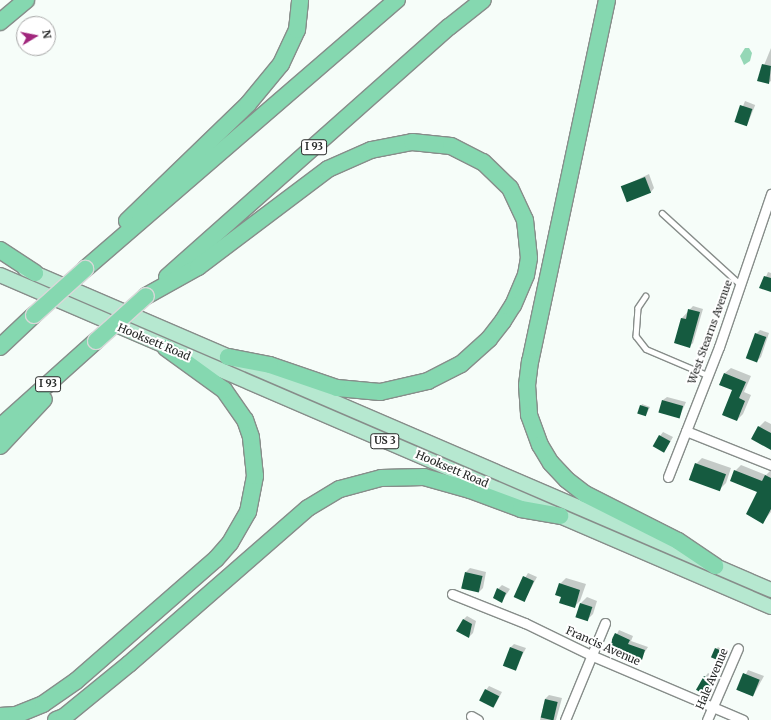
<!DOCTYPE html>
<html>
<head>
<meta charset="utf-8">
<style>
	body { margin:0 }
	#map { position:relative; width:771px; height:720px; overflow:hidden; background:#f6fdf9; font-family:Merriweather,serif }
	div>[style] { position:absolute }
	.water>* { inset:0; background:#95d7b6 }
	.shadow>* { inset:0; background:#0003; transform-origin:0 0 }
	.building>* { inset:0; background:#155b40; transform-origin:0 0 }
	.roads { filter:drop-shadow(1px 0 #878d8a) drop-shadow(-1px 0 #878d8a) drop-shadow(0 1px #878d8a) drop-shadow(0 -1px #878d8a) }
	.service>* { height:4.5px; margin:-2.25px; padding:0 2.25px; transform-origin:2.25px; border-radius:2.25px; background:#fff }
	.minor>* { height:9px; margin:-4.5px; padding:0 4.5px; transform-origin:4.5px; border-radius:4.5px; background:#fff }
	.primary>* { height:14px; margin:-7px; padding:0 7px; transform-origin:7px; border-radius:7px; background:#b6e8d0 }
	.motorway>* { height:16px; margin:-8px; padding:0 8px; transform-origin:8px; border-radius:8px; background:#85d8b0 }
	.bridges { filter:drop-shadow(1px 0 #d8d8d8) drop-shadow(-1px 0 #d8d8d8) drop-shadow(0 1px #d8d8d8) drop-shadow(0 -1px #d8d8d8) }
	.motorway-bridge>* { height:16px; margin:-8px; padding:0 8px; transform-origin:8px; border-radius:8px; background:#85d8b0 }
	span { translate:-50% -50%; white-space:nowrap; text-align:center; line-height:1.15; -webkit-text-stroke:4px #fff; paint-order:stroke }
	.shield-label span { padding:1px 3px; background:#fff; border:1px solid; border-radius:3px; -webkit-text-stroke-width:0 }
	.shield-label { font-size:10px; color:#272928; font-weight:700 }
	.street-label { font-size:11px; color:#272928 }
	.north { position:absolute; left:16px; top:16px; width:40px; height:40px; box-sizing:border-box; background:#fff; border:1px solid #a9a9a9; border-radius:50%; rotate:80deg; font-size:11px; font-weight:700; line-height:16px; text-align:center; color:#272928 }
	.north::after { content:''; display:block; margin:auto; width:14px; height:18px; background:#a1277d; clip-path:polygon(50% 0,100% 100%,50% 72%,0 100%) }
</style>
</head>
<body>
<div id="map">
	<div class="water">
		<div style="clip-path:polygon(745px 48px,749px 48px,752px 53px,750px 61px,744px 65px,740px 56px)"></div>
	</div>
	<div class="shadow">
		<div style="clip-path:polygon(771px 48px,771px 81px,768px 83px,758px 80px)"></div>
		<div style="left:745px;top:101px;width:11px;height:22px;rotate:22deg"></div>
		<div style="clip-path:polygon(649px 174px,654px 188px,651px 192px,622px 187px)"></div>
		<div style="clip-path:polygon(768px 272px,771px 273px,771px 291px,761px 288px)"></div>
		<div style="clip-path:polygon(693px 306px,703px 309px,693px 343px,689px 347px,682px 318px)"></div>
		<div style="clip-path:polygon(760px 330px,769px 333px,761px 357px,757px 361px,756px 334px)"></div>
		<div style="clip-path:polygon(731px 368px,751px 376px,744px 392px,751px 395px,743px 414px,737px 420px,733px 389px,725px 373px)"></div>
		<div style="clip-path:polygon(667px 397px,686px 402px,679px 418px,663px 400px)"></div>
		<div style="clip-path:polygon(642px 404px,650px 407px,646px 415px,641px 406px)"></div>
		<div style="clip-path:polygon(765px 421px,771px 424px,771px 449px,759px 427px)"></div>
		<div style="clip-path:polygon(663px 432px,673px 437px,664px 452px,660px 436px)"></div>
		<div style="clip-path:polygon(702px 458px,731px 468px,726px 483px,720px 489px,696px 464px)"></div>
		<div style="clip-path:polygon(741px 465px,766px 475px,771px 470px,771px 512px,763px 522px,759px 492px,735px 471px)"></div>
		<div style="clip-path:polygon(470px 568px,486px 572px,483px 588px,479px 592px,466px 572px)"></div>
		<div style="clip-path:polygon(528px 573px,537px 577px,524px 601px,514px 596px)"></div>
		<div style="clip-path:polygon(566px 578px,586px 584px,580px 601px,574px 607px,562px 596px,560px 584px)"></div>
		<div style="clip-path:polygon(502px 585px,510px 589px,502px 601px,498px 589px)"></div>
		<div style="clip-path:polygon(587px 597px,597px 601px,593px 614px,587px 620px,581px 603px)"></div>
		<div style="clip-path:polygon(467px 616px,476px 621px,473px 633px,469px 637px,463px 620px)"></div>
		<div style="clip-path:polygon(619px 630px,633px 636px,631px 641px,648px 647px,641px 658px,625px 652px,623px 655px,609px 649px)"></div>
		<div style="clip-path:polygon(514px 644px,526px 648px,515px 669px,511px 647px)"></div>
		<div style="clip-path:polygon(718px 647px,725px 651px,720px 660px,716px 649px)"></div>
		<div style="clip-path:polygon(748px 670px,764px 676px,753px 696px,738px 690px)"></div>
		<div style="clip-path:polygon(708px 673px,719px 679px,709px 695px,705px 677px)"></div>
		<div style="clip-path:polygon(489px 686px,502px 692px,494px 707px,486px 690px)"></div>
		<div style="clip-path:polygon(549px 695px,562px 698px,556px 720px,540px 720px,545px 699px)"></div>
	</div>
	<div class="building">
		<div style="clip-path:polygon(762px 64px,771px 66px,769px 84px,757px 81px)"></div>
		<div style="left:740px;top:105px;width:13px;height:18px;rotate:18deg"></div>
		<div style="left:645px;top:177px;width:17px;height:26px;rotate:69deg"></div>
		<div style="clip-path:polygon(764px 276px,771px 278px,771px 292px,759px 288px)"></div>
		<div style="clip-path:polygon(688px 309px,700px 312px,690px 348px,674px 343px,681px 318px,686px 319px)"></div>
		<div style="left:755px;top:333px;width:12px;height:27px;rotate:20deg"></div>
		<div style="clip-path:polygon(724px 373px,746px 382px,739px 398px,745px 401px,737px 421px,722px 415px,732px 390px,719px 385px)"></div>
		<div style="left:662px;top:400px;width:22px;height:13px;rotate:16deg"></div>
		<div style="left:640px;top:405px;width:9px;height:9px;rotate:18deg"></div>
		<div style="clip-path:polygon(758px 426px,771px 433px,771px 450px,751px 439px)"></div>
		<div style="left:659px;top:435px;width:13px;height:13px;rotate:29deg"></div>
		<div style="left:695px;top:463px;width:33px;height:18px;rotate:20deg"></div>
		<div style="clip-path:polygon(734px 470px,762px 481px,765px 475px,771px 478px,771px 509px,763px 524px,746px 514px,757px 492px,730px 481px)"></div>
		<div style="left:465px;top:572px;width:18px;height:17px;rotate:13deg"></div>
		<div style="left:523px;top:576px;width:12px;height:23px;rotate:24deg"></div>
		<div style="clip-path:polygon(559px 583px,580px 590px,575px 608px,559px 603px,561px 597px,555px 595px)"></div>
		<div style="clip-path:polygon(497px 588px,506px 593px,502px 603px,493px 598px)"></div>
		<div style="left:580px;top:603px;width:13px;height:15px;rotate:18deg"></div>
		<div style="clip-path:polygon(463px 619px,472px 624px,469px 638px,456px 631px)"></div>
		<div style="clip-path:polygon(615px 633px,630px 640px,628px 644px,645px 650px,642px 660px,624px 653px,623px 656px,607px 649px)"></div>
		<div style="left:510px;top:647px;width:14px;height:20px;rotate:21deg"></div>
		<div style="left:715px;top:648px;width:10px;height:10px;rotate:24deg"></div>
		<div style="left:743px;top:673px;width:18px;height:18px;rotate:22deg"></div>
		<div style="left:704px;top:676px;width:14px;height:16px;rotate:30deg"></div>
		<div style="left:485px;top:689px;width:16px;height:13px;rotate:27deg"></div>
		<div style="left:545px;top:699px;width:13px;height:19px;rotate:13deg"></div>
	</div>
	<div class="roads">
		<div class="service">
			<div style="left:662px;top:213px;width:107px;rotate:42.3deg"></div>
			<div style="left:646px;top:296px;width:14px;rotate:124deg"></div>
			<div style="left:638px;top:308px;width:28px;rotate:94deg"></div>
			<div style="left:636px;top:336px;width:16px;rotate:52deg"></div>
			<div style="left:646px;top:349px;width:66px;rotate:23.1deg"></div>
		</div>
		<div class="minor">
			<div style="left:686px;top:431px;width:92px;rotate:21.8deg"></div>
			<div style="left:668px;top:477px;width:140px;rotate:-68.6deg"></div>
			<div style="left:719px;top:347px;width:162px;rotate:-71.2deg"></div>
			<div style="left:452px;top:594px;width:79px;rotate:21.7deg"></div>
			<div style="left:525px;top:623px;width:76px;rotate:25.9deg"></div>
			<div style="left:593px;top:656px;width:163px;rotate:23.1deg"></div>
			<div style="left:471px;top:716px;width:8px;rotate:30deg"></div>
			<div style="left:565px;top:720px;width:105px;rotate:-67.6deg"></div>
			<div style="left:707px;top:720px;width:78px;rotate:-66.7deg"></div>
		</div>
		<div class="primary">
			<div style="left:25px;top:269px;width:812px;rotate:23.28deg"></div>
			<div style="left:0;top:275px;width:839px;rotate:23.3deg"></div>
		</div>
		<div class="motorway">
			<div style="left:607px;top:0;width:369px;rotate:102deg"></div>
			<div style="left:530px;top:361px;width:24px;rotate:97deg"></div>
			<div style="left:527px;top:385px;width:30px;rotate:86deg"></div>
			<div style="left:529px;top:415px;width:32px;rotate:70deg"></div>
			<div style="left:540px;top:445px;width:21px;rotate:59deg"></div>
			<div style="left:551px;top:463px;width:23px;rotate:47deg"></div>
			<div style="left:567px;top:480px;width:23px;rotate:38deg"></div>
			<div style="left:585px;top:494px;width:104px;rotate:26.8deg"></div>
			<div style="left:678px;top:541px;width:45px;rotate:34deg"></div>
			<div style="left:0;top:22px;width:34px;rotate:-40deg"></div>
			<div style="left:127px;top:221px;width:168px;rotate:-44deg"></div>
			<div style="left:248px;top:104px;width:52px;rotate:-50.5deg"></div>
			<div style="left:281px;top:64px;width:38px;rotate:-65deg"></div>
			<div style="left:297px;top:30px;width:30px;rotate:-84deg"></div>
			<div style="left:0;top:250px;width:42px;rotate:33.3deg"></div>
			<div style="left:85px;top:269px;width:412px;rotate:-40.8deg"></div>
			<div style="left:167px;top:277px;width:377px;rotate:-41.6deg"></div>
			<div style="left:449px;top:27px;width:43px;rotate:-38.5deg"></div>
			<div style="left:146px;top:296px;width:60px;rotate:-29.1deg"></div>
			<div style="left:198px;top:267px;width:163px;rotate:-37deg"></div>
			<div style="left:328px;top:169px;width:47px;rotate:-23.8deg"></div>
			<div style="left:371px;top:150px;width:42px;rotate:-11deg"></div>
			<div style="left:412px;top:142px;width:39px;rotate:6deg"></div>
			<div style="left:451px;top:146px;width:36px;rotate:27deg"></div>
			<div style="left:483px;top:162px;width:37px;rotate:44deg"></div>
			<div style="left:510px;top:188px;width:35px;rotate:65deg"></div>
			<div style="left:525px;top:220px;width:38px;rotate:84deg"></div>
			<div style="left:529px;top:258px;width:17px;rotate:100deg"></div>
			<div style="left:526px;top:275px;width:33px;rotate:113deg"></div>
			<div style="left:513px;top:305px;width:19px;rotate:122deg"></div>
			<div style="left:503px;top:321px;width:23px;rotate:128deg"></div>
			<div style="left:489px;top:339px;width:38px;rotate:138deg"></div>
			<div style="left:461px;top:364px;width:37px;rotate:153deg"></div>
			<div style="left:428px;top:381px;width:49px;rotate:167.1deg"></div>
			<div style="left:380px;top:392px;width:43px;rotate:-174.7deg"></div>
			<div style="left:337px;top:388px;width:71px;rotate:-161.1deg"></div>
			<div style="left:270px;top:365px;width:43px;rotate:-169.2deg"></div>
			<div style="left:0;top:347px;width:47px;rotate:-43.3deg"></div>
			<div style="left:0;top:427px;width:129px;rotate:-41.9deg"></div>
			<div style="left:0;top:446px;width:64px;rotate:-46.9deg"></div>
			<div style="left:0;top:716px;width:16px;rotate:-4deg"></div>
			<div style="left:16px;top:715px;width:29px;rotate:-22deg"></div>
			<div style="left:43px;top:704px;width:40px;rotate:-34.9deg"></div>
			<div style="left:76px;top:681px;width:186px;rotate:-41.1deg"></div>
			<div style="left:216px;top:559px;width:21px;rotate:-49deg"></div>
			<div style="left:230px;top:543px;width:36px;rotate:-60deg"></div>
			<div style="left:248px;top:512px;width:37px;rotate:-79deg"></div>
			<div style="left:255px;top:476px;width:39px;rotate:-96deg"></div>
			<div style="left:251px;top:437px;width:18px;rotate:-109deg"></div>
			<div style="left:245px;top:420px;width:37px;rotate:-125deg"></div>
			<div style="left:224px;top:390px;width:72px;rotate:-144.1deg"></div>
			<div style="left:56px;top:720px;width:9px;rotate:-21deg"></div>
			<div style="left:64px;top:717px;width:84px;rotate:-39.2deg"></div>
			<div style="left:129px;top:664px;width:237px;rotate:-41.1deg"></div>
			<div style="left:308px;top:508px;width:37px;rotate:-31deg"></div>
			<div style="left:340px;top:489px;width:42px;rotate:-15deg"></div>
			<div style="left:381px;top:478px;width:43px;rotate:-1.3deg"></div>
			<div style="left:424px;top:477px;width:48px;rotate:15.8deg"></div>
			<div style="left:470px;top:490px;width:54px;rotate:20.4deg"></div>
			<div style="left:521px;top:509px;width:40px;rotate:10deg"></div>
		</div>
	</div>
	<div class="bridges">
		<div class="motorway-bridge">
			<div style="left:34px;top:315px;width:69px;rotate:-42deg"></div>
			<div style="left:96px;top:341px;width:67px;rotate:-42deg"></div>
		</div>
	</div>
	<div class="shield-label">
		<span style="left:314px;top:147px">I 93</span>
		<span style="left:48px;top:384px">I 93</span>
		<span style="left:385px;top:441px">US 3</span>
	</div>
	<div class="street-label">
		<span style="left:710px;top:332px;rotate:-70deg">West Stearns Avenue</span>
		<span style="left:154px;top:342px;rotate:23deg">Hooksett Road</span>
		<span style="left:452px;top:469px;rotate:23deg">Hooksett Road</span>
		<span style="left:603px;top:646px;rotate:24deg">Francis Avenue</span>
		<span style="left:712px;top:679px;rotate:-67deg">Hale Avenue</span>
	</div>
	<div class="north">N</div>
</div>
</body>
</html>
